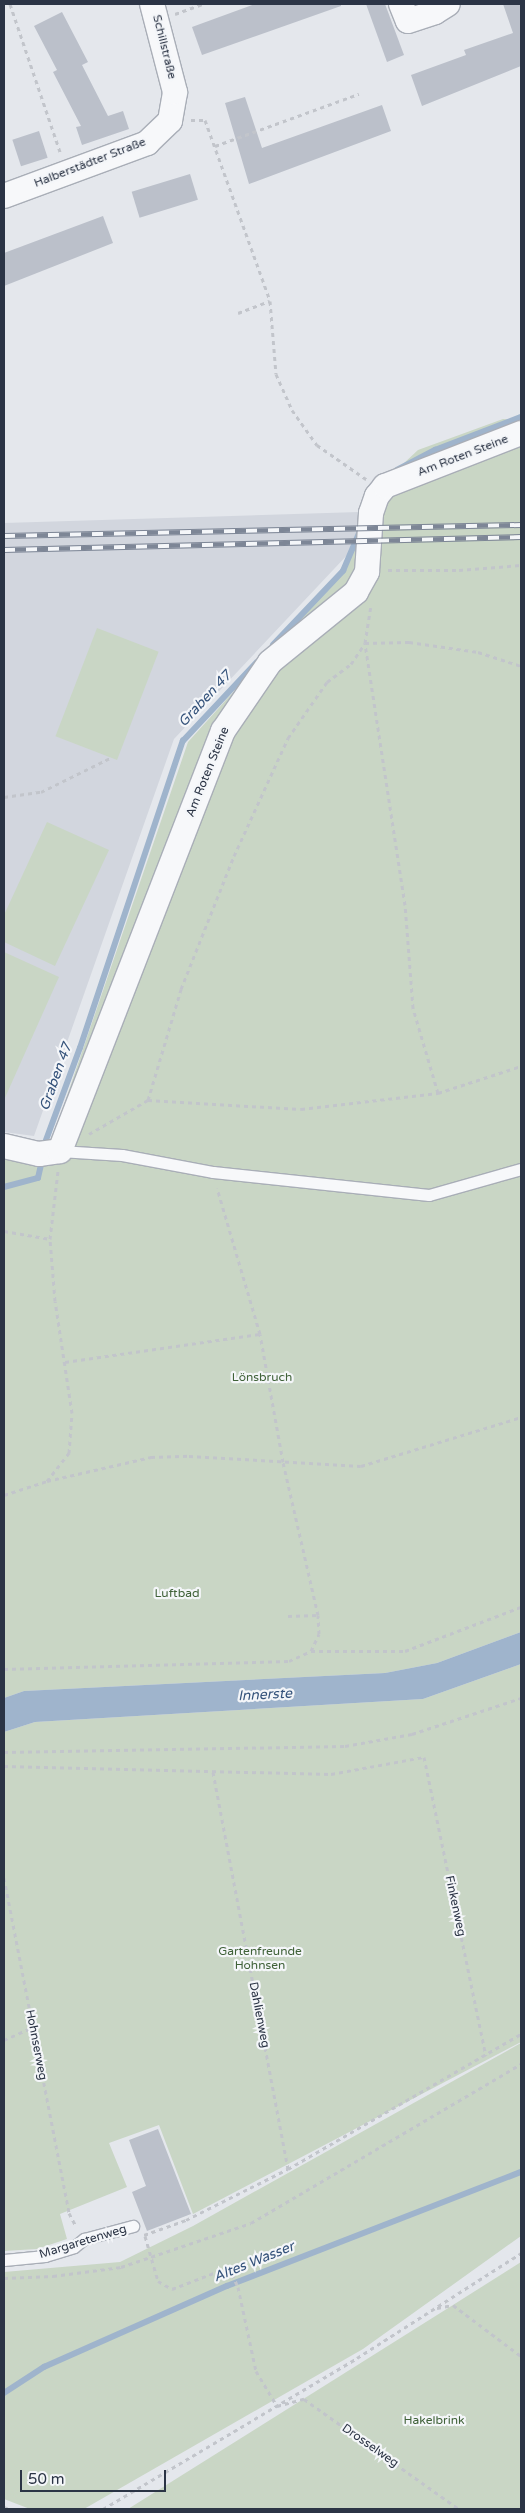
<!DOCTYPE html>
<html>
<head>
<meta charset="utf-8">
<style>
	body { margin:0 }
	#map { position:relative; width:525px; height:2513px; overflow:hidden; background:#e4e7ec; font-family:"Varela Round",sans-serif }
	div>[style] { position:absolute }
	.built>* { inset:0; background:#d2d6de }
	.green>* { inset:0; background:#c9d6c5; transform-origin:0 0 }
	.water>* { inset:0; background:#9fb4cc }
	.stream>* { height:5.5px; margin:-2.75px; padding:0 2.75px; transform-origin:2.75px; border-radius:2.75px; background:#9fb4cc }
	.building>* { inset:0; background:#bbc0ca; transform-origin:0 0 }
	.path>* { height:3px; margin-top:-1.5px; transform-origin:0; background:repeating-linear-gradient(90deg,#c2c5cb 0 4px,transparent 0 8px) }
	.roads { filter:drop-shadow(1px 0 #a9aeb7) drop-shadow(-1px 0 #a9aeb7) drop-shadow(0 1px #a9aeb7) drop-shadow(0 -1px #a9aeb7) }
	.service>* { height:11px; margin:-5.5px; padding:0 5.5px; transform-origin:5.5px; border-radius:5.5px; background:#f7f8fa }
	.minor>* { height:24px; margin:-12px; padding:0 12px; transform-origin:12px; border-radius:12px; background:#f7f8fa }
	.rail>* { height:5.5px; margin-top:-2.75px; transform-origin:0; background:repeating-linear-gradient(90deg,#f4f6f9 0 11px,#7d8696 0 22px); box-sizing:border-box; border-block:1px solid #7d8696 }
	span { translate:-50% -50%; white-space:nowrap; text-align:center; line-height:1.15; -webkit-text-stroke:4.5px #f4f6f9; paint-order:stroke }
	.street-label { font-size:12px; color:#2b3445 }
	.park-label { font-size:12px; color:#3f6138 }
	.water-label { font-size:14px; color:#34527a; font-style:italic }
	.frame { position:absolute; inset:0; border:5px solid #2b3445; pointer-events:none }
	.scale { position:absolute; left:20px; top:2470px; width:146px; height:22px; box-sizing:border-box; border:2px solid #2b3445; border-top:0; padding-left:6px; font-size:15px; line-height:18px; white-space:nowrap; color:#2b3445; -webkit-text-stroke:4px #f4f6f9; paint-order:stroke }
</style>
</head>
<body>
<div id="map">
	<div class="built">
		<div style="clip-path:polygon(521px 507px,521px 554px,350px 552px,174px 739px,34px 1136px,4px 1132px,4px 523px)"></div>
	</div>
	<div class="green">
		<div style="clip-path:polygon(503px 419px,521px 420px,521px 1632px,437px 1663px,385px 1673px,24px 1691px,4px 1698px,4px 1154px,44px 1163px,188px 742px,337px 577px,350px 552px,372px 493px,418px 450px)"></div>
		<div style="left:97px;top:628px;width:66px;height:116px;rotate:21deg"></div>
		<div style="clip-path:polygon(47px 822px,109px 850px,55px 966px,4px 942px,4px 915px)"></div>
		<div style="clip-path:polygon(4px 952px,59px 977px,4px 1100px)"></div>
		<div style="clip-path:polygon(521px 1664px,521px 2042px,193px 2214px,159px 2125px,109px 2143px,127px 2187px,60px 2214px,67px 2239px,37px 2249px,4px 2251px,4px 1732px,35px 1722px,423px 1699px)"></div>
		<div style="clip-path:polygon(521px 2043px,521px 2236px,363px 2349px,84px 2509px,30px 2509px,4px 2499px,4px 2272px,120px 2262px,193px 2226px)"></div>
		<div style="clip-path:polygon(521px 2262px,521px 2509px,128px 2509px,453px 2305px)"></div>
	</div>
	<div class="water">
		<div style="clip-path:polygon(521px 1632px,521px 1664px,423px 1699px,35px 1722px,4px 1732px,4px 1698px,24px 1691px,385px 1673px,437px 1663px)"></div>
	</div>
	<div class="stream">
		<div style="left:397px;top:470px;width:43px;rotate:-27.8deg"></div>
		<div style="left:435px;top:450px;width:92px;rotate:-21deg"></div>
		<div style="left:273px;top:645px;width:102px;rotate:-46.6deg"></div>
		<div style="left:343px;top:571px;width:43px;rotate:-67deg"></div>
		<div style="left:45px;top:1143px;width:101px;rotate:-69.8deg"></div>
		<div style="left:80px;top:1048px;width:324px;rotate:-71.5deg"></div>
		<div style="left:183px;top:741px;width:107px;rotate:-46.9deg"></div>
		<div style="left:4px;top:1187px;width:35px;rotate:-15deg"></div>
		<div style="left:38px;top:1178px;width:18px;rotate:-77deg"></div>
		<div style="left:4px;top:2393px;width:48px;rotate:-33deg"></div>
		<div style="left:44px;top:2367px;width:200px;rotate:-23.9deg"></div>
		<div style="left:227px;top:2286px;width:315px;rotate:-21.2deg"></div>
	</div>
	<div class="building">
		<div style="clip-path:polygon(255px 4px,341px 4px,341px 6px,202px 55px,192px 27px)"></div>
		<div style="clip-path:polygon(366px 4px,385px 4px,404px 55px,387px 62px)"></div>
		<div style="clip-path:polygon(503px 4px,521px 4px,521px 66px,422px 106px,411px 75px,466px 55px,464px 50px,513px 33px)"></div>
		<div style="clip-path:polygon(62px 12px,88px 62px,82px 65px,108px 116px,123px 111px,129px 129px,82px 145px,76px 127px,81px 126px,53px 72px,57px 70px,34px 26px)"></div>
		<div style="clip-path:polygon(245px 97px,262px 148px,382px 105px,391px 131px,249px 184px,225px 103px)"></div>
		<div style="left:39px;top:131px;width:28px;height:28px;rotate:72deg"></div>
		<div style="left:190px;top:174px;width:27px;height:61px;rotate:73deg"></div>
		<div style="clip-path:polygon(103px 216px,113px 243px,4px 286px,4px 253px)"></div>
		<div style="clip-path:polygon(158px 2129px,191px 2214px,147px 2231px,132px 2192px,146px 2186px,129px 2140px)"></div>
	</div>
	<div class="path">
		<div style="left:10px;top:4px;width:156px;rotate:71.3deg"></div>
		<div style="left:175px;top:14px;width:30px;rotate:-20deg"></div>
		<div style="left:191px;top:120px;width:14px"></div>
		<div style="left:205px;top:120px;width:192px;rotate:70.2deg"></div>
		<div style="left:270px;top:301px;width:73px;rotate:85.3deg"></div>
		<div style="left:276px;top:374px;width:39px;rotate:66deg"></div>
		<div style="left:292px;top:410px;width:43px;rotate:54.5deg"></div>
		<div style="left:317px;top:445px;width:60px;rotate:34.8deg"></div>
		<div style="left:215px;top:146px;width:153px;rotate:-19.9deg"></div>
		<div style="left:238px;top:313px;width:34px;rotate:-21deg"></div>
		<div style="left:388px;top:570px;width:71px"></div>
		<div style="left:459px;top:570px;width:62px;rotate:-4.6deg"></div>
		<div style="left:4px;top:797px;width:37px;rotate:-8deg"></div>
		<div style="left:41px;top:792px;width:77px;rotate:-26.2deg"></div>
		<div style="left:438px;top:1093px;width:89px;rotate:-106.4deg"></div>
		<div style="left:413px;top:1008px;width:103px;rotate:-94.4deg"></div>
		<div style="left:405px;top:905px;width:265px;rotate:-98.7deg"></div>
		<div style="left:365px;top:643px;width:44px;rotate:-1.3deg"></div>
		<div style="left:409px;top:642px;width:70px;rotate:8.2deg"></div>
		<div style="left:478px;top:652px;width:45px;rotate:18deg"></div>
		<div style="left:148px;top:1100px;width:116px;rotate:-73.4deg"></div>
		<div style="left:181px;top:989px;width:143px;rotate:-68.3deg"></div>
		<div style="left:234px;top:856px;width:130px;rotate:-65.4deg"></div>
		<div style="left:288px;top:738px;width:68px;rotate:-55.1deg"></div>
		<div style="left:327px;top:682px;width:30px;rotate:-37deg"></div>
		<div style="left:351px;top:664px;width:25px;rotate:-56deg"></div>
		<div style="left:365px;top:643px;width:36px;rotate:-81deg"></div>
		<div style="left:89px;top:1134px;width:68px;rotate:-30deg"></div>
		<div style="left:148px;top:1100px;width:153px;rotate:3.4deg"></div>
		<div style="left:301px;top:1109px;width:138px;rotate:-6.7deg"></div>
		<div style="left:438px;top:1093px;width:87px;rotate:-18deg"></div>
		<div style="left:4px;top:1231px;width:47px;rotate:9.9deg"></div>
		<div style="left:65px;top:1362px;width:197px;rotate:-8.2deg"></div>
		<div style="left:47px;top:1481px;width:107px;rotate:-13deg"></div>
		<div style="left:151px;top:1457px;width:38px;rotate:-2deg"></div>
		<div style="left:189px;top:1456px;width:172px;rotate:3.3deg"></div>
		<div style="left:361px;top:1466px;width:167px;rotate:-17deg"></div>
		<div style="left:4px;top:1495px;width:45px;rotate:-18deg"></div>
		<div style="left:47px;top:1481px;width:36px;rotate:-52deg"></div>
		<div style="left:69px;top:1453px;width:40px;rotate:-85.7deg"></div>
		<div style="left:72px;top:1413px;width:113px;rotate:-98.6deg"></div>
		<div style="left:55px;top:1301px;width:62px;rotate:-94.6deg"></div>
		<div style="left:50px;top:1239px;width:68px;rotate:-83.3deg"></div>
		<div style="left:288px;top:1616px;width:30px;rotate:-2deg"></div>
		<div style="left:311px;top:1651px;width:94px"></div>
		<div style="left:405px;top:1651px;width:124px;rotate:-20.8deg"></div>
		<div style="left:4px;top:1669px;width:285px;rotate:-1.6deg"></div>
		<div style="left:289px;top:1661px;width:24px;rotate:-24deg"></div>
		<div style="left:311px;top:1651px;width:19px;rotate:-65deg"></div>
		<div style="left:319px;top:1634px;width:19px;rotate:-93deg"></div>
		<div style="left:318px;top:1615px;width:157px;rotate:-102.9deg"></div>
		<div style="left:283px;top:1462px;width:130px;rotate:-100.2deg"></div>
		<div style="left:260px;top:1334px;width:152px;rotate:-106.4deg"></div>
		<div style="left:4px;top:1752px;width:341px;rotate:-1deg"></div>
		<div style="left:345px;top:1746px;width:68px;rotate:-10.2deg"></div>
		<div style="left:412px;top:1734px;width:115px;rotate:-18.3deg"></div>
		<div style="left:4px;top:1766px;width:327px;rotate:1.4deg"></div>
		<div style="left:331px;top:1774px;width:95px;rotate:-10.4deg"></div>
		<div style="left:424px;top:1757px;width:305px;rotate:78.3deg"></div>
		<div style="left:213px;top:1772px;width:404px;rotate:79.3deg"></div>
		<div style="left:4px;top:1878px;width:341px;rotate:79deg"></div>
		<div style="left:69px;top:2213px;width:15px;rotate:62deg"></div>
		<div style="left:4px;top:2040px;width:32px;rotate:-24deg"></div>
		<div style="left:144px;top:2235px;width:45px;rotate:-19.7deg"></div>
		<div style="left:186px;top:2220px;width:114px;rotate:-26.6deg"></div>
		<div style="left:288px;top:2169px;width:269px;rotate:-30.1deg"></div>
		<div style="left:145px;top:2236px;width:47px;rotate:73.9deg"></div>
		<div style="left:158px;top:2281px;width:16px;rotate:30deg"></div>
		<div style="left:172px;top:2289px;width:59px;rotate:-20.9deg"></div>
		<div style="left:227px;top:2268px;width:8px;rotate:50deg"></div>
		<div style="left:232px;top:2274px;width:14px;rotate:65deg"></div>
		<div style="left:238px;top:2287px;width:86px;rotate:77.9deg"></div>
		<div style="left:256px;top:2371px;width:41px;rotate:59deg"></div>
		<div style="left:277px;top:2406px;width:28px;rotate:-15deg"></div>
		<div style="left:304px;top:2399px;width:190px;rotate:35.4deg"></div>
		<div style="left:4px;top:2278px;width:49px;rotate:-2.3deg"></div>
		<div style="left:53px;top:2276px;width:69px;rotate:-7.5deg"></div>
		<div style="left:121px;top:2267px;width:137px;rotate:-18.7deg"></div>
		<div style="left:251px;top:2223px;width:313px;rotate:-30.5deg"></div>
		<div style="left:437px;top:2308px;width:16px;rotate:-11deg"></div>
		<div style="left:453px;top:2305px;width:85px;rotate:36.9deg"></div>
		<div style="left:4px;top:2507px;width:5px;rotate:22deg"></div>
		<div style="left:103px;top:2509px;width:295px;rotate:-30.7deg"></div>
		<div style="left:357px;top:2358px;width:195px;rotate:-32.6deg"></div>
	</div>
	<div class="roads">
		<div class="service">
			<div style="left:60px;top:1151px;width:62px;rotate:3.7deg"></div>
			<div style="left:122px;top:1155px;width:93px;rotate:10.6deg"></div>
			<div style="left:213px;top:1172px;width:217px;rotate:6.1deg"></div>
			<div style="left:429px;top:1195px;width:96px;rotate:-15.8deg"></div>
			<div style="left:4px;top:2260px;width:41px;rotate:-5.6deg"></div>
			<div style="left:45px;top:2256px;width:30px;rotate:-17deg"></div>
			<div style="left:74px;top:2247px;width:13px;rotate:-39deg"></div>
			<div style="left:84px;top:2239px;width:51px;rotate:-14.9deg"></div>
		</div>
		<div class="minor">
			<div style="left:401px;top:4px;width:18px;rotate:68deg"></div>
			<div style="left:408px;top:21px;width:28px;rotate:-18deg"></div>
			<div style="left:435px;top:12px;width:15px;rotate:-32deg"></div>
			<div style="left:4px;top:196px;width:153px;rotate:-20.3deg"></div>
			<div style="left:147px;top:143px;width:32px;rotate:-44deg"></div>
			<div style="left:170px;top:121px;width:29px;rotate:-80deg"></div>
			<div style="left:175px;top:92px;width:91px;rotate:-104.6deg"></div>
			<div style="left:4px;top:1146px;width:36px;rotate:13deg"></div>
			<div style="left:39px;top:1154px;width:21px;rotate:-8deg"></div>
			<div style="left:60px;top:1151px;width:451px;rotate:-68.8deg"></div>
			<div style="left:223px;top:731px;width:83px;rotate:-55.7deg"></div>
			<div style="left:270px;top:662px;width:111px;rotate:-39.1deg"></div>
			<div style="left:356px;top:592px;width:23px;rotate:-61deg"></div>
			<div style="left:367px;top:572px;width:59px;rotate:-86.1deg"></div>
			<div style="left:371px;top:513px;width:18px;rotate:-71deg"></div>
			<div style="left:377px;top:496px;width:13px;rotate:-51deg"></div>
			<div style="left:385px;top:486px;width:146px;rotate:-21.3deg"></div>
		</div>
	</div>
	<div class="rail">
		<div style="left:4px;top:536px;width:517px;rotate:-1.22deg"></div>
		<div style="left:4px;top:550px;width:517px;rotate:-1.44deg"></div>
	</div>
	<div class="street-label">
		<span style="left:164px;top:47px;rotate:76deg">Schillstraße</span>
		<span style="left:90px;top:163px;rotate:-21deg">Halberstädter Straße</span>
		<span style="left:463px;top:456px;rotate:-21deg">Am Roten Steine</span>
		<span style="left:208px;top:772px;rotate:-68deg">Am Roten Steine</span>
		<span style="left:455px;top:1906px;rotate:78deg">Finkenweg</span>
		<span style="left:259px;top:2015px;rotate:79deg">Dahlienweg</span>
		<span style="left:36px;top:2045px;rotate:79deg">Hohnserweg</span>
		<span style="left:83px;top:2242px;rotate:-17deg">Margaretenweg</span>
		<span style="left:370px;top:2446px;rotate:35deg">Drosselweg</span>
	</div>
	<div class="park-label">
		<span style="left:262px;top:1378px">Lönsbruch</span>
		<span style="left:177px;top:1594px">Luftbad</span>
		<span style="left:260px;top:1959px">Gartenfreunde<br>Hohnsen</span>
		<span style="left:434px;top:2421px">Hakelbrink</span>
	</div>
	<div class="water-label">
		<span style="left:205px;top:699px;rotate:-47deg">Graben 47</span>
		<span style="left:56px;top:1077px;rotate:-70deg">Graben 47</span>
		<span style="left:265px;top:1695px;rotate:-3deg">Innerste</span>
		<span style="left:254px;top:2262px;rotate:-22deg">Altes Wasser</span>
	</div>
	<div class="frame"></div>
	<div class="scale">50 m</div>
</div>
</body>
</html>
